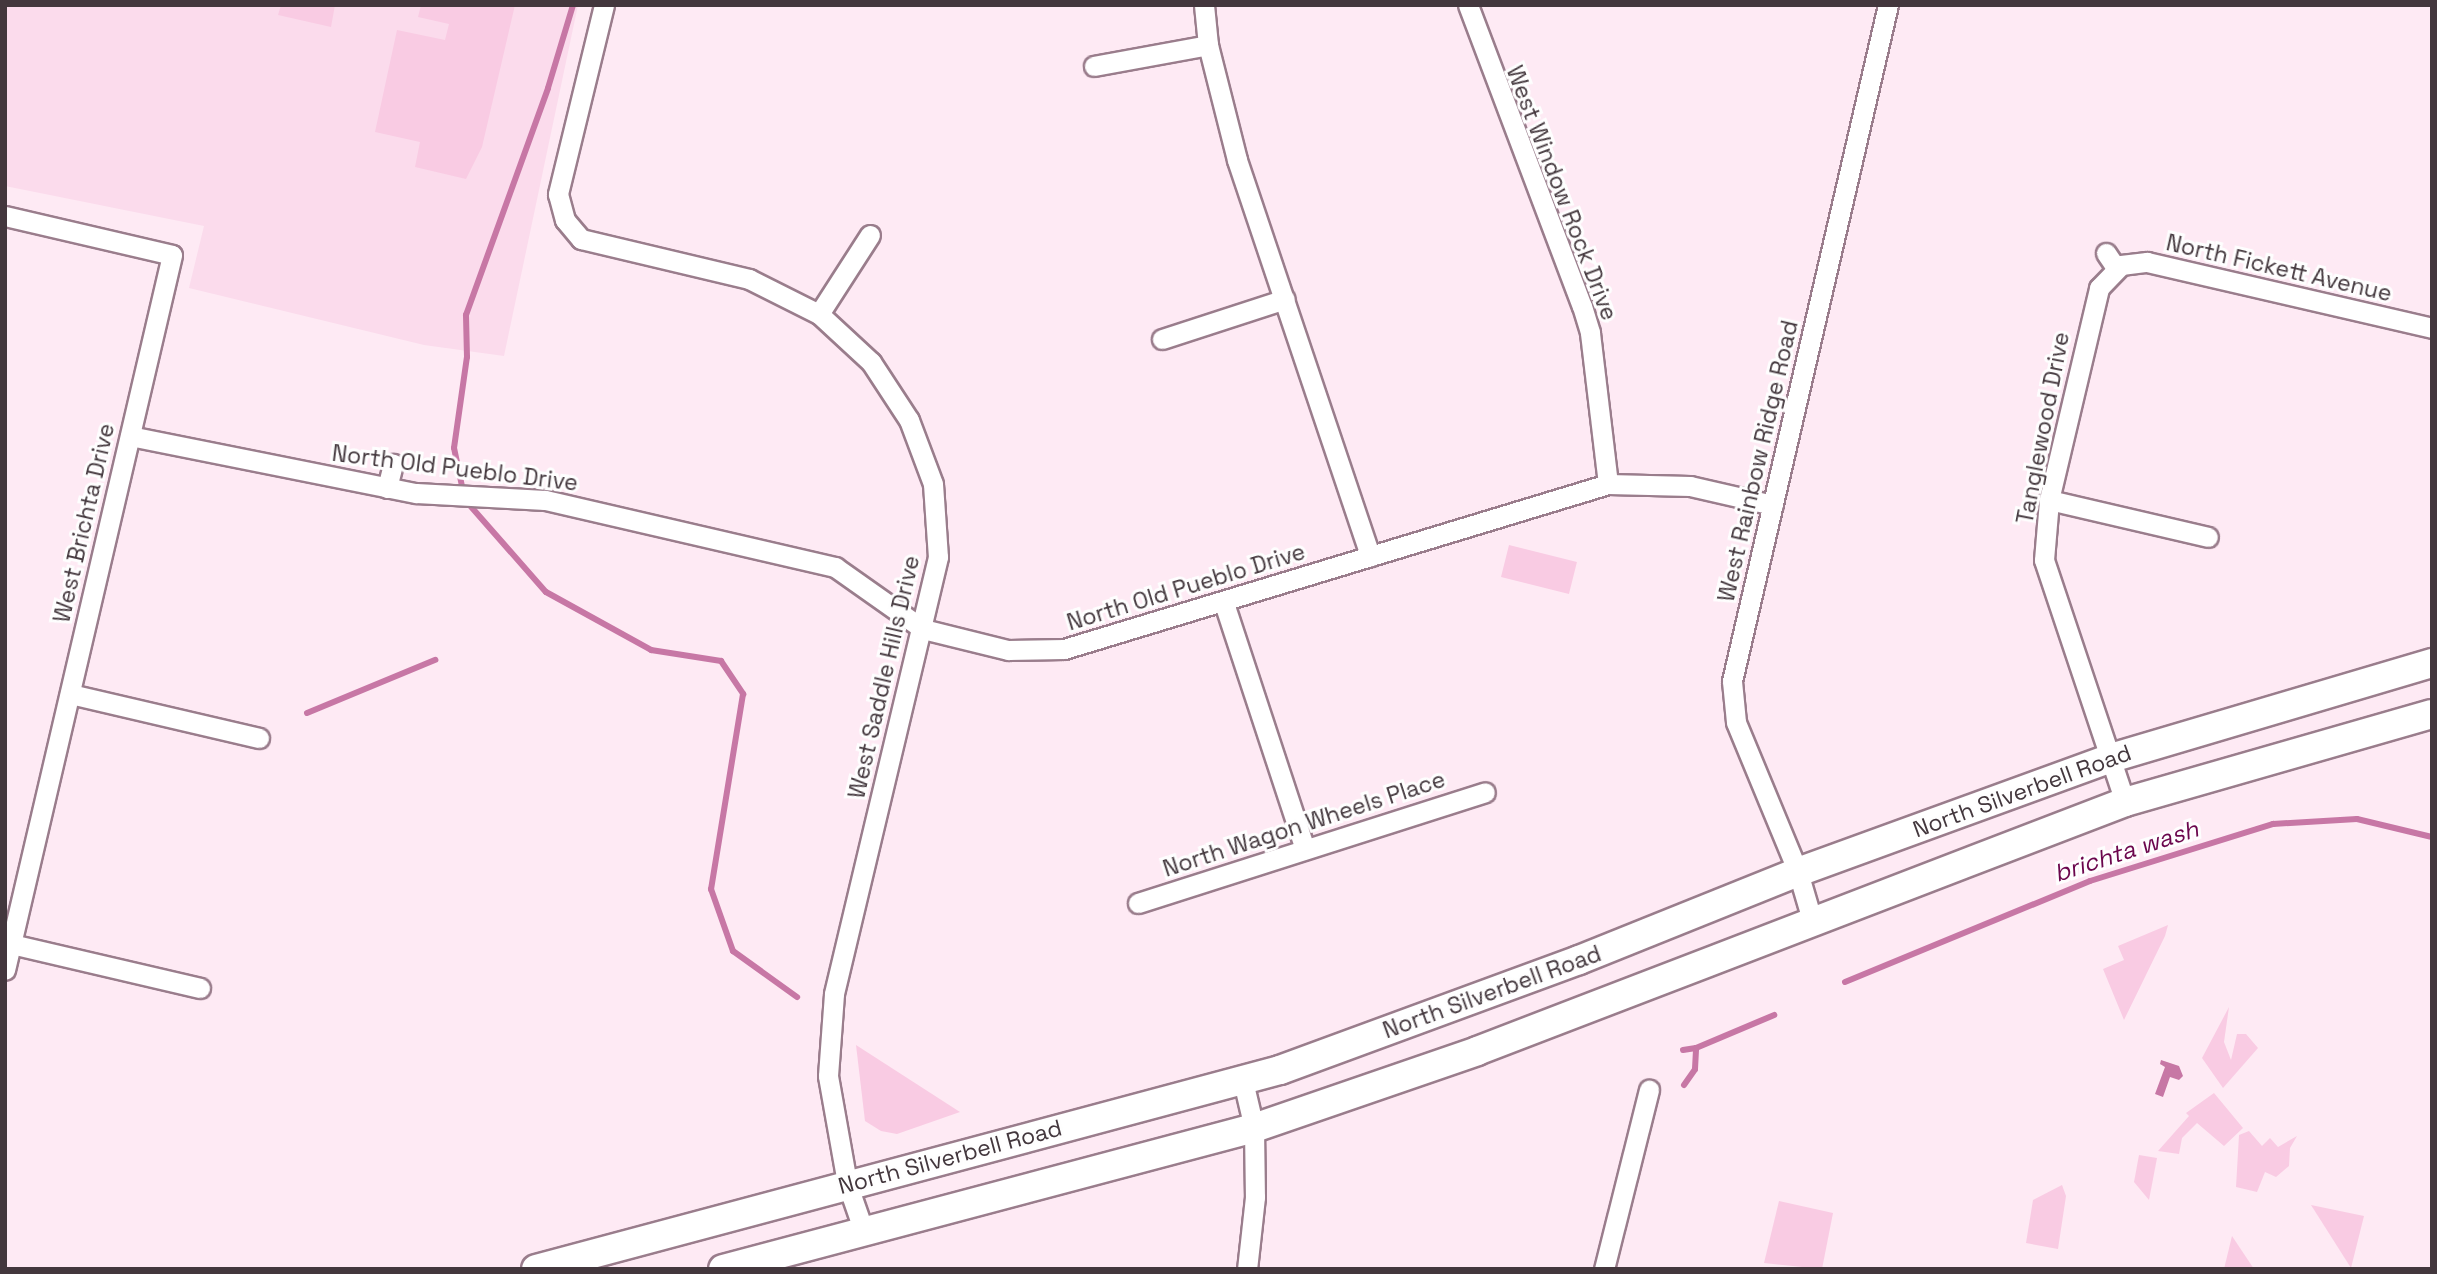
<!DOCTYPE html>
<html>
<head>
<meta charset="utf-8">
<style>
	body { margin:0 }
	#map { position:relative; width:2437px; height:1274px; overflow:hidden; background:#feeaf4; font-family:"Space Grotesk",sans-serif }
	div>[style] { position:absolute }
	.built>* { inset:0; background:#fbdbec }
	.green>* { inset:0; background:#f9cbe3; transform-origin:0 0 }
	.water>* { inset:0; background:#c777a5 }
	.stream>* { height:6px; margin:-3px; padding:0 3px; transform-origin:3px; border-radius:3px; background:#c777a5 }
	.roads { filter:drop-shadow(2px 0 #9a7d8c) drop-shadow(-2px 0 #9a7d8c) drop-shadow(0 2px #9a7d8c) drop-shadow(0 -2px #9a7d8c) }
	.minor>* { height:19px; margin:-9.5px; padding:0 9.5px; transform-origin:9.5px; border-radius:9.5px; background:#fff }
	.secondary>* { height:28px; margin:-14px; padding:0 14px; transform-origin:14px; border-radius:14px; background:#fff }
	span { translate:-50% -50%; white-space:nowrap; text-align:center; line-height:1.15; -webkit-text-stroke:6px #fefefe; paint-order:stroke }
	.street-label { font-size:23px; color:#43373d }
	.water-label { font-size:24px; color:#6b064d; font-style:italic }
	.frame { position:absolute; inset:0; border:7px solid #43373d; pointer-events:none }
</style>
</head>
<body>
<div id="map">
	<div class="built">
		<div style="clip-path:polygon(5px 5px,578px 5px,504px 356px,424px 345px,189px 288px,204px 226px,5px 186px)"></div>
	</div>
	<div class="green">
		<div style="clip-path:polygon(281px 5px,335px 5px,331px 27px,278px 15px)"></div>
		<div style="clip-path:polygon(421px 5px,515px 5px,482px 147px,466px 179px,415px 167px,420px 142px,375px 132px,397px 30px,445px 40px,449px 24px,418px 17px)"></div>
		<div style="left:1509px;top:545px;width:70px;height:33px;rotate:14deg"></div>
		<div style="clip-path:polygon(2168px 925px,2165px 936px,2124px 1020px,2103px 969px,2124px 960px,2118px 946px)"></div>
		<div style="clip-path:polygon(2229px 1007px,2224px 1042px,2231px 1060px,2237px 1034px,2246px 1034px,2258px 1048px,2223px 1088px,2202px 1058px)"></div>
		<div style="clip-path:polygon(856px 1045px,960px 1112px,897px 1134px,881px 1131px,865px 1121px)"></div>
		<div style="clip-path:polygon(2214px 1093px,2243px 1128px,2224px 1146px,2197px 1123px,2182px 1138px,2179px 1154px,2158px 1151px,2189px 1116px,2186px 1113px)"></div>
		<div style="clip-path:polygon(2249px 1131px,2262px 1146px,2270px 1138px,2278px 1147px,2297px 1136px,2290px 1148px,2289px 1166px,2276px 1177px,2265px 1172px,2257px 1192px,2236px 1187px,2239px 1135px)"></div>
		<div style="clip-path:polygon(2139px 1155px,2157px 1158px,2149px 1200px,2134px 1182px)"></div>
		<div style="clip-path:polygon(2062px 1185px,2066px 1196px,2058px 1249px,2026px 1243px,2033px 1200px)"></div>
		<div style="clip-path:polygon(1779px 1201px,1833px 1213px,1822px 1269px,1764px 1263px)"></div>
		<div style="clip-path:polygon(2311px 1205px,2364px 1216px,2351px 1268px)"></div>
		<div style="clip-path:polygon(2232px 1236px,2254px 1269px,2224px 1269px)"></div>
	</div>
	<div class="water">
		<div style="clip-path:polygon(2161px 1060px,2179px 1066px,2183px 1076px,2179px 1080px,2170px 1077px,2163px 1097px,2155px 1094px,2165px 1067px,2160px 1064px)"></div>
	</div>
	<div class="stream">
		<div style="left:463px;top:491px;width:44px;rotate:-101.8deg"></div>
		<div style="left:454px;top:448px;width:92px;rotate:-81.9deg"></div>
		<div style="left:467px;top:357px;width:42px;rotate:-91.4deg"></div>
		<div style="left:466px;top:315px;width:241px;rotate:-70.1deg"></div>
		<div style="left:548px;top:88px;width:87px;rotate:-73.2deg"></div>
		<div style="left:466px;top:501px;width:121px;rotate:48.7deg"></div>
		<div style="left:546px;top:592px;width:120px;rotate:28.9deg"></div>
		<div style="left:651px;top:650px;width:71px;rotate:8.9deg"></div>
		<div style="left:721px;top:661px;width:40px;rotate:56deg"></div>
		<div style="left:743px;top:694px;width:198px;rotate:99.3deg"></div>
		<div style="left:711px;top:889px;width:66px;rotate:70.5deg"></div>
		<div style="left:733px;top:951px;width:79px;rotate:35.7deg"></div>
		<div style="left:307px;top:713px;width:139px;rotate:-22.5deg"></div>
		<div style="left:1845px;top:982px;width:265px;rotate:-22.4deg"></div>
		<div style="left:2090px;top:881px;width:192px;rotate:-17.3deg"></div>
		<div style="left:2273px;top:824px;width:84px;rotate:-3.4deg"></div>
		<div style="left:2357px;top:819px;width:77px;rotate:13.5deg"></div>
		<div style="left:1683px;top:1050px;width:13px;rotate:-9deg"></div>
		<div style="left:1696px;top:1048px;width:85px;rotate:-22.9deg"></div>
		<div style="left:1684px;top:1085px;width:19px;rotate:-55deg"></div>
		<div style="left:1695px;top:1069px;width:21px;rotate:-87deg"></div>
	</div>
	<div class="roads">
		<div class="minor">
			<div style="left:604px;top:5px;width:195px;rotate:103.7deg"></div>
			<div style="left:558px;top:194px;width:27px;rotate:75deg"></div>
			<div style="left:565px;top:220px;width:25px;rotate:50deg"></div>
			<div style="left:581px;top:239px;width:173px;rotate:13.4deg"></div>
			<div style="left:749px;top:279px;width:78px;rotate:26.6deg"></div>
			<div style="left:819px;top:314px;width:71px;rotate:42.7deg"></div>
			<div style="left:871px;top:362px;width:69px;rotate:56.8deg"></div>
			<div style="left:909px;top:420px;width:68px;rotate:69.4deg"></div>
			<div style="left:933px;top:484px;width:73px;rotate:86.1deg"></div>
			<div style="left:938px;top:557px;width:449px;rotate:103.4deg"></div>
			<div style="left:834px;top:994px;width:82px;rotate:94.2deg"></div>
			<div style="left:828px;top:1076px;width:109px;rotate:79.9deg"></div>
			<div style="left:847px;top:1183px;width:49px;rotate:70.8deg"></div>
			<div style="left:1204px;top:5px;width:40px;rotate:84.3deg"></div>
			<div style="left:1208px;top:45px;width:119px;rotate:75.8deg"></div>
			<div style="left:1237px;top:160px;width:418px;rotate:71.4deg"></div>
			<div style="left:1468px;top:5px;width:322px;rotate:69.3deg"></div>
			<div style="left:1582px;top:306px;width:28px;rotate:73deg"></div>
			<div style="left:1590px;top:333px;width:152px;rotate:83.2deg"></div>
			<div style="left:1094px;top:66px;width:116px;rotate:-10.4deg"></div>
			<div style="left:5px;top:216px;width:171px;rotate:13.1deg"></div>
			<div style="left:172px;top:255px;width:734px;rotate:103.15deg"></div>
			<div style="left:2106px;top:253px;width:18px;rotate:56deg"></div>
			<div style="left:819px;top:314px;width:94px;rotate:-57.2deg"></div>
			<div style="left:1162px;top:339px;width:129px;rotate:-18deg"></div>
			<div style="left:130px;top:436px;width:292px;rotate:11.3deg"></div>
			<div style="left:416px;top:493px;width:129px;rotate:3.1deg"></div>
			<div style="left:545px;top:500px;width:298px;rotate:13deg"></div>
			<div style="left:835px;top:567px;width:108px;rotate:35.2deg"></div>
			<div style="left:923px;top:629px;width:88px;rotate:13.9deg"></div>
			<div style="left:1008px;top:650px;width:56px;rotate:-1deg"></div>
			<div style="left:1064px;top:649px;width:568px;rotate:-16.87deg"></div>
			<div style="left:1608px;top:484px;width:82px;rotate:1.4deg"></div>
			<div style="left:1690px;top:486px;width:85px;rotate:12.9deg"></div>
			<div style="left:387px;top:488px;width:25px;rotate:-76deg"></div>
			<div style="left:2049px;top:500px;width:163px;rotate:13.1deg"></div>
			<div style="left:1224px;top:603px;width:259px;rotate:71.8deg"></div>
			<div style="left:70px;top:694px;width:194px;rotate:13.1deg"></div>
			<div style="left:2125px;top:802px;width:255px;rotate:-108.5deg"></div>
			<div style="left:2044px;top:560px;width:60px;rotate:-85.2deg"></div>
			<div style="left:2049px;top:500px;width:218px;rotate:-76.7deg"></div>
			<div style="left:2099px;top:288px;width:32px;rotate:-46deg"></div>
			<div style="left:2121px;top:265px;width:26px;rotate:-7deg"></div>
			<div style="left:2147px;top:262px;width:293px;rotate:13deg"></div>
			<div style="left:1138px;top:903px;width:364px;rotate:-17.7deg"></div>
			<div style="left:1812px;top:920px;width:50px;rotate:-106.3deg"></div>
			<div style="left:1798px;top:872px;width:162px;rotate:-112.5deg"></div>
			<div style="left:1736px;top:722px;width:41px;rotate:-95.6deg"></div>
			<div style="left:1732px;top:681px;width:694px;rotate:-77.01deg"></div>
			<div style="left:11px;top:944px;width:194px;rotate:13.1deg"></div>
			<div style="left:1243px;top:1081px;width:48px;rotate:76.8deg"></div>
			<div style="left:1254px;top:1128px;width:69px;rotate:89.2deg"></div>
			<div style="left:1255px;top:1197px;width:72px;rotate:96.3deg"></div>
			<div style="left:1604px;top:1269px;width:185px;rotate:-75.9deg"></div>
		</div>
		<div class="secondary">
			<div style="left:536px;top:1269px;width:770px;rotate:-14.97deg"></div>
			<div style="left:1280px;top:1070px;width:319px;rotate:-20.2deg"></div>
			<div style="left:1579px;top:960px;width:236px;rotate:-21.9deg"></div>
			<div style="left:1798px;top:872px;width:333px;rotate:-20deg"></div>
			<div style="left:2111px;top:758px;width:335px;rotate:-16.5deg"></div>
			<div style="left:723px;top:1269px;width:549px;rotate:-14.87deg"></div>
			<div style="left:1254px;top:1128px;width:236px;rotate:-19deg"></div>
			<div style="left:1477px;top:1051px;width:694px;rotate:-21.02deg"></div>
			<div style="left:2125px;top:802px;width:319px;rotate:-16deg"></div>
		</div>
	</div>
	<div class="street-label">
		<span style="left:1562px;top:193px;rotate:69deg">West Window Rock Drive</span>
		<span style="left:2279px;top:268px;rotate:13deg">North Fickett Avenue</span>
		<span style="left:2043px;top:428px;rotate:-79deg">Tanglewood Drive</span>
		<span style="left:1758px;top:461px;rotate:-77deg">West Rainbow Ridge Road</span>
		<span style="left:455px;top:468px;rotate:7deg">North Old Pueblo Drive</span>
		<span style="left:84px;top:523px;rotate:-77deg">West Brichta Drive</span>
		<span style="left:1186px;top:587px;rotate:-17deg">North Old Pueblo Drive</span>
		<span style="left:884px;top:677px;rotate:-77deg">West Saddle Hills Drive</span>
		<span style="left:2022px;top:791px;rotate:-20deg">North Silverbell Road</span>
		<span style="left:1304px;top:824px;rotate:-18deg">North Wagon Wheels Place</span>
		<span style="left:1492px;top:992px;rotate:-20deg">North Silverbell Road</span>
		<span style="left:950px;top:1157px;rotate:-15deg">North Silverbell Road</span>
	</div>
	<div class="water-label">
		<span style="left:2126px;top:851px;rotate:-18deg">brichta wash</span>
	</div>
	<div class="frame"></div>
</div>
</body>
</html>
